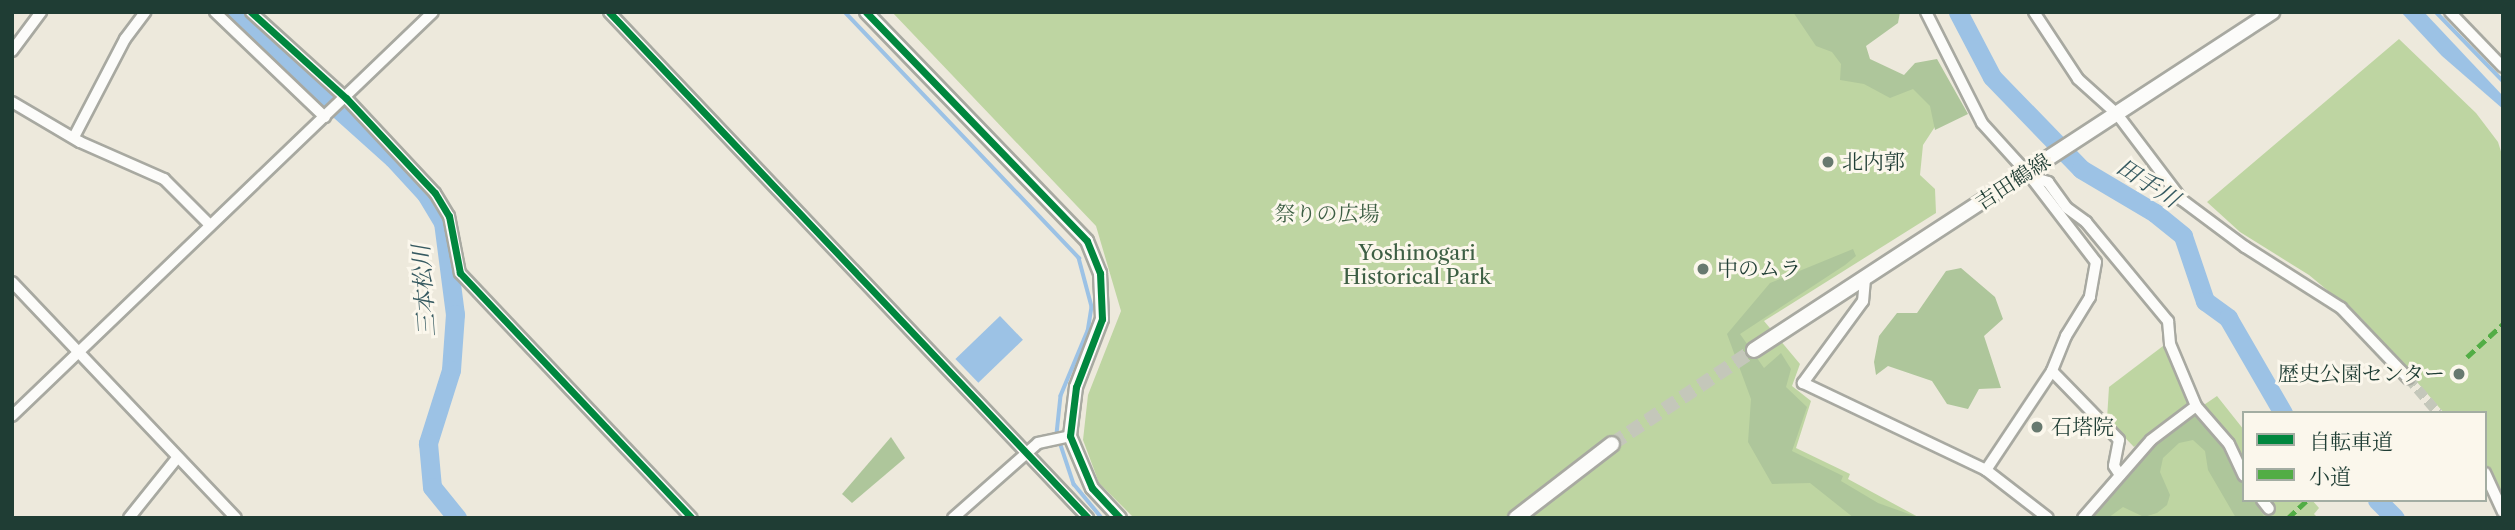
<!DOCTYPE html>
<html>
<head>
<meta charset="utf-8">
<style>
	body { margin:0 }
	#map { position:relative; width:2515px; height:530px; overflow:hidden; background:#ede9dc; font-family:"Libre Caslon Text","Noto Serif JP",serif }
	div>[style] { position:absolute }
	.green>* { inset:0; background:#bed5a2 }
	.forest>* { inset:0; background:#aec69b }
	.water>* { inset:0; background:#9cc2e5; transform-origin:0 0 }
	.stream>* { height:3.5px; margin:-1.75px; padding:0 1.75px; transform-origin:1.75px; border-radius:1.75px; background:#9cc2e5 }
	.river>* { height:19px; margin:-9.5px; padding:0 9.5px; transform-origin:9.5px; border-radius:9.5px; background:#9cc2e5 }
	.minor-tunnel>* { height:10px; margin-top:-5px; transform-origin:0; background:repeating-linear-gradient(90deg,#c4c7ba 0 10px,transparent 0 15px) }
	.secondary-tunnel>* { height:14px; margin-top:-7px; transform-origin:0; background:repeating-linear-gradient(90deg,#c4c7ba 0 14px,transparent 0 21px) }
	.roads { filter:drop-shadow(2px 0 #a8a9a1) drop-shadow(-2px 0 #a8a9a1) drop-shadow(0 2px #a8a9a1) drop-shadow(0 -2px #a8a9a1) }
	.minor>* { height:10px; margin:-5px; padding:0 5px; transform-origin:5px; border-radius:5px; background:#fcfcfa }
	.tertiary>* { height:12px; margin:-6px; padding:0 6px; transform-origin:6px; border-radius:6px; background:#fcfcfa }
	.secondary>* { height:14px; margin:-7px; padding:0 7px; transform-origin:7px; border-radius:7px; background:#fcfcfa }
	.quiet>* { height:5px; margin-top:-2.5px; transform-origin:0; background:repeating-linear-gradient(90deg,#52ad45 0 10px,transparent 0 15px) }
	.cycleway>* { height:7px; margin:-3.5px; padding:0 3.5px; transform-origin:3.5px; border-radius:3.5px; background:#00873e }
	.dots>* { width:19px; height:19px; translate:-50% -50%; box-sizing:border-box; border:4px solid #fbf7ec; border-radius:50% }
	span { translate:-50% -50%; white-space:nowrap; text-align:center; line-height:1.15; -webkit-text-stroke:6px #fbf7ec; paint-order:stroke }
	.poi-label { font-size:21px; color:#1f3d34 }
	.left { translate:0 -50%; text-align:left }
	.right { translate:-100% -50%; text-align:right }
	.street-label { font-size:21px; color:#1f3d34 }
	.park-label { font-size:21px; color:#3d5f44 }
	.water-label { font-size:23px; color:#365a61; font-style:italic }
	.frame { position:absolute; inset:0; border:14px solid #1f3d34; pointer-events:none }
	.legend { position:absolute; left:2242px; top:411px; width:245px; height:91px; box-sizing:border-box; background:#fbf7ec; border:2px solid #a3ada2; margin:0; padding:9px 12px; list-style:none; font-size:21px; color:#1f3d34 }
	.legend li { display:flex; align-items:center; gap:14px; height:35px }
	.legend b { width:35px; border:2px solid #a3ada2 }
</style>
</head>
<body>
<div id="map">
	<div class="green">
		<div style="clip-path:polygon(892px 12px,1873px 12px,1857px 37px,1864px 59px,1880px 75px,1919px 80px,1942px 116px,1923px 145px,1920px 175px,1935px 189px,1936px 213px,1764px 321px,1800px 364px,1792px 386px,1811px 401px,1796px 448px,1850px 474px,1848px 479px,1920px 518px,1134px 518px,1099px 483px,1083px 440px,1088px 395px,1121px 311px,1096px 226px)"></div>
		<div style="clip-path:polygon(2399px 39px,2476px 113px,2498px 142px,2503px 158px,2503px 500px,2485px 464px,2485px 413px,2444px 413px,2362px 319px,2309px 275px,2240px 232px,2207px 202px)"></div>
		<div style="clip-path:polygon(2163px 346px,2189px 402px,2134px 447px,2107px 419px,2109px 387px)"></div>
		<div style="clip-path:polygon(2217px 396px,2244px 430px,2244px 500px,2312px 500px,2319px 508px,2314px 514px,2318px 518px,2090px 518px,2189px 415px)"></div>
	</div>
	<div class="forest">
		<div style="clip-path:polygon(1793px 12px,1900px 12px,1898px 23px,1866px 46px,1870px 59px,1904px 75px,1915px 63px,1937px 59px,1968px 114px,1935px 130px,1930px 106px,1913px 89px,1890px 98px,1864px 84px,1840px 80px,1841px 64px,1832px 52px,1816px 46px)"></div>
		<div style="clip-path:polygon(1853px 249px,1856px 256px,1845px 265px,1740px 334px,1764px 368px,1781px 353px,1791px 369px,1786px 387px,1807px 407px,1792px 451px,1843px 476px,1841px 481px,1878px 503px,1920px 518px,1854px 518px,1810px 483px,1772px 484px,1748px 442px,1751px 399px,1727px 334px,1770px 283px)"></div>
		<div style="clip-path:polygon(1961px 268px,1995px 297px,2003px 319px,1984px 336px,2001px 388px,1979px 389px,1968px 409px,1947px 404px,1932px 381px,1888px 366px,1876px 375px,1874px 362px,1879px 336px,1897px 313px,1917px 313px,1946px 271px)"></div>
		<div style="clip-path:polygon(2195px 413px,2230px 457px,2244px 484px,2244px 500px,2254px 500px,2265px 518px,2236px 518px,2208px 470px,2205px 451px,2193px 440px,2179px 443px,2163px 458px,2160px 472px,2170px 495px,2167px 505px,2157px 513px,2144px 517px,2123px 507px,2108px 518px,2090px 518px,2155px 442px)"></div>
		<div style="clip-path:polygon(891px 437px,905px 458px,852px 503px,842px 494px)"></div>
	</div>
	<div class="water">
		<div style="clip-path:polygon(2401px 12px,2424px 12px,2503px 96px,2503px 109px,2442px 56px)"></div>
		<div style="left:1000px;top:316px;width:33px;height:62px;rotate:46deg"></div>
	</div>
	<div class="stream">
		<div style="left:845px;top:12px;width:340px;rotate:46.4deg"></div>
		<div style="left:1079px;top:258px;width:51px;rotate:75.1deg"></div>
		<div style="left:1092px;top:307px;width:24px;rotate:99deg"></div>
		<div style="left:1088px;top:331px;width:70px;rotate:112.6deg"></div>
		<div style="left:1061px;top:396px;width:37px;rotate:96deg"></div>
		<div style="left:1057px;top:433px;width:54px;rotate:71.6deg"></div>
		<div style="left:1074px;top:484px;width:44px;rotate:50.5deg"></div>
		<div style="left:2436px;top:12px;width:96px;rotate:45.8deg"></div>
	</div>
	<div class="river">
		<div style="left:230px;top:12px;width:219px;rotate:41.9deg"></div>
		<div style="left:393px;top:158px;width:49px;rotate:47.5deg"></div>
		<div style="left:426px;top:194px;width:33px;rotate:59deg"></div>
		<div style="left:443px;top:222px;width:93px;rotate:82.6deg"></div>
		<div style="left:455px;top:314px;width:56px;rotate:94.1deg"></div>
		<div style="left:451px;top:370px;width:77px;rotate:107.5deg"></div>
		<div style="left:428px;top:443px;width:44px;rotate:84.8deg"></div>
		<div style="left:432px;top:487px;width:40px;rotate:51deg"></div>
		<div style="left:1958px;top:12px;width:73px;rotate:62.4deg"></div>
		<div style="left:1992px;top:77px;width:128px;rotate:45.9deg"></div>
		<div style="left:2081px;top:169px;width:86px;rotate:30.7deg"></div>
		<div style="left:2155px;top:213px;width:36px;rotate:39deg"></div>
		<div style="left:2183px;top:236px;width:69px;rotate:71.3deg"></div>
		<div style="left:2205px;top:301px;width:29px;rotate:36deg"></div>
		<div style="left:2228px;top:318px;width:110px;rotate:59.9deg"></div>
		<div style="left:2377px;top:500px;width:25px;rotate:45deg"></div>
	</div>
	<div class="minor-tunnel">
		<div style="left:2408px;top:378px;width:46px;rotate:49.4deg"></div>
	</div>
	<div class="secondary-tunnel">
		<div style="left:1612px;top:444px;width:170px;rotate:-33.5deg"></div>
	</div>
	<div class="roads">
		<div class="minor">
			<div style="left:215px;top:12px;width:152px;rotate:43.7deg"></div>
			<div style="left:251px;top:12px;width:128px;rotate:42.2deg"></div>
			<div style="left:346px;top:98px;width:130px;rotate:46.9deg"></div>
			<div style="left:435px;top:193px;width:27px;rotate:59deg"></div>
			<div style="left:449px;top:216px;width:58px;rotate:79.1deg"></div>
			<div style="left:460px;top:273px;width:337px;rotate:46.6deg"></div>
			<div style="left:609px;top:12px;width:697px;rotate:46.57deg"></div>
			<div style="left:1926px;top:12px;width:124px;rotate:63.2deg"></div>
			<div style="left:1982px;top:123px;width:72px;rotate:47.8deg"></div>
			<div style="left:2030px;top:176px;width:108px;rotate:52.5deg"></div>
			<div style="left:2096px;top:262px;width:36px;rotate:100deg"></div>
			<div style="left:2090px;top:297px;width:46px;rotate:121.6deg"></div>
			<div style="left:2066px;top:336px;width:38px;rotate:112deg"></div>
			<div style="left:2052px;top:371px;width:119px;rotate:123.7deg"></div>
			<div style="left:2034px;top:12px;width:80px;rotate:56.7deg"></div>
			<div style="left:2078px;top:79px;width:52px;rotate:41.9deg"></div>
			<div style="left:2117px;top:114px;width:108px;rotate:52.9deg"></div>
			<div style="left:2182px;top:200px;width:79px;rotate:36.7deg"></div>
			<div style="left:2245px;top:247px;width:114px;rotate:32.4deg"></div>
			<div style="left:2341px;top:308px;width:97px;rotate:46.3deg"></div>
			<div style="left:2450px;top:12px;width:76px;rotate:46.1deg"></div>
			<div style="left:12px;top:51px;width:49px;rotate:-53.4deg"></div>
			<div style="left:12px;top:102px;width:79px;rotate:30.5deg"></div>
			<div style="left:80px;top:142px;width:92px;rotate:23.8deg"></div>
			<div style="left:164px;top:179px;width:65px;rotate:45deg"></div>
			<div style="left:75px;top:135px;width:108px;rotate:-62.5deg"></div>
			<div style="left:125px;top:39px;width:34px;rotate:-53deg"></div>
			<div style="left:2032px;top:177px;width:17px;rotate:17deg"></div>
			<div style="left:2048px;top:182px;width:32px;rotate:54deg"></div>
			<div style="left:2067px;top:208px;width:24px;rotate:36deg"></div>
			<div style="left:2086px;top:222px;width:129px;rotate:50.4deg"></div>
			<div style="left:2168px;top:321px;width:23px;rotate:85deg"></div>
			<div style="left:2170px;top:344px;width:67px;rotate:67.2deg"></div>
			<div style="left:1865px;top:279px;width:22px;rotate:95deg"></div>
			<div style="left:1863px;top:301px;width:102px;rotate:126.2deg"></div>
			<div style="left:1803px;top:383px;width:203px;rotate:25.4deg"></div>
			<div style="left:1986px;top:470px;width:78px;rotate:37.7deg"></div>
			<div style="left:12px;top:282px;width:325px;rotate:46.5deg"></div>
			<div style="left:2052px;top:371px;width:96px;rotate:45.8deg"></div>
			<div style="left:2119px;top:440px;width:26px;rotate:101deg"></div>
			<div style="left:2114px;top:466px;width:11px;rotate:56deg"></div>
			<div style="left:12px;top:416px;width:583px;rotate:-43.82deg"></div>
			<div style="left:2485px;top:473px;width:43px;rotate:65.2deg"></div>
			<div style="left:2262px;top:500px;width:11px;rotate:52deg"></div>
			<div style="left:129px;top:518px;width:77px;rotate:-51.3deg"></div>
			<div style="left:953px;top:518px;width:113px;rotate:-41.4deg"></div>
			<div style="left:1038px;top:443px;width:33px;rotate:-12deg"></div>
			<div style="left:2083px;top:518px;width:103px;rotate:-48.9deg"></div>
			<div style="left:2151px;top:440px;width:56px;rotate:-37.1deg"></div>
			<div style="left:2196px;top:406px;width:50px;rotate:49deg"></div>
			<div style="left:2229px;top:444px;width:35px;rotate:65deg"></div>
		</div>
		<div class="tertiary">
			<div style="left:866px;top:12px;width:318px;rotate:46deg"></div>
			<div style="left:1087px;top:241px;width:35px;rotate:68deg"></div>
			<div style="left:1100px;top:273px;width:46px;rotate:87.5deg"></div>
			<div style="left:1102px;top:319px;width:73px;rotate:110.9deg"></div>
			<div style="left:1076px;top:387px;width:49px;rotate:97deg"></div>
			<div style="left:1070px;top:436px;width:56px;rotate:67.1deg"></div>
			<div style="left:1092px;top:488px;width:41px;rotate:47deg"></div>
		</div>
		<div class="secondary">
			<div style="left:1754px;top:350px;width:619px;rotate:-33.12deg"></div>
			<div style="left:1516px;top:518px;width:121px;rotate:-37.6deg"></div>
		</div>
	</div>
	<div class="quiet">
		<div style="left:2467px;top:357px;width:49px;rotate:-42.5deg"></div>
		<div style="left:2406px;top:413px;width:1px;rotate:-45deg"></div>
		<div style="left:2288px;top:518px;width:26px;rotate:-43deg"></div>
	</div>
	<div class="cycleway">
		<div style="left:251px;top:12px;width:128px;rotate:42.2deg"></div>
		<div style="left:346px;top:98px;width:130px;rotate:46.9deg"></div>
		<div style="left:435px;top:193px;width:27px;rotate:59deg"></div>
		<div style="left:449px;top:216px;width:58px;rotate:79.1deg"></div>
		<div style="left:460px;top:273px;width:337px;rotate:46.6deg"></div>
		<div style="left:609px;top:12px;width:697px;rotate:46.57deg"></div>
		<div style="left:866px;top:12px;width:318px;rotate:46deg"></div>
		<div style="left:1087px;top:241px;width:35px;rotate:68deg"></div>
		<div style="left:1100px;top:273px;width:46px;rotate:87.5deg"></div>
		<div style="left:1102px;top:319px;width:73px;rotate:110.9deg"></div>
		<div style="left:1076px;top:387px;width:49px;rotate:97deg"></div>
		<div style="left:1070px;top:436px;width:56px;rotate:67.1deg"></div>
		<div style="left:1092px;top:488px;width:41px;rotate:47deg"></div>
	</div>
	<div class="dots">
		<div style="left:1828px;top:162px;background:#67796f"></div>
		<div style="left:1703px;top:269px;background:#67796f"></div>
		<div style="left:2459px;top:374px;background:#67796f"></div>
		<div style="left:2037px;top:427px;background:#67796f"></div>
	</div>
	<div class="poi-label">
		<span class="left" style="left:1842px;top:162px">北内郭</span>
		<span class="left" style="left:1717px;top:269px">中のムラ</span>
		<span class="right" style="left:2445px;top:374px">歴史公園センター</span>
		<span class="left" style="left:2051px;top:427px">石塔院</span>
	</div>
	<div class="street-label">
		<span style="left:2013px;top:182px;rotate:-33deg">吉田鶴線</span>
	</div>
	<div class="park-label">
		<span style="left:1327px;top:214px">祭りの広場</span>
		<span style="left:1417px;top:265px">Yoshinogari<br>Historical Park</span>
	</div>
	<div class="water-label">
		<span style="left:2148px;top:183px;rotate:33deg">田手川</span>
		<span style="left:424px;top:291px;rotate:-94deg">三本松川</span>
	</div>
	<div class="frame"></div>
	<ul class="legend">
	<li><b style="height:9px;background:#00873e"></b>自転車道</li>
	<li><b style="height:9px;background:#52ad45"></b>小道</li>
	</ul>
</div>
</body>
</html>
